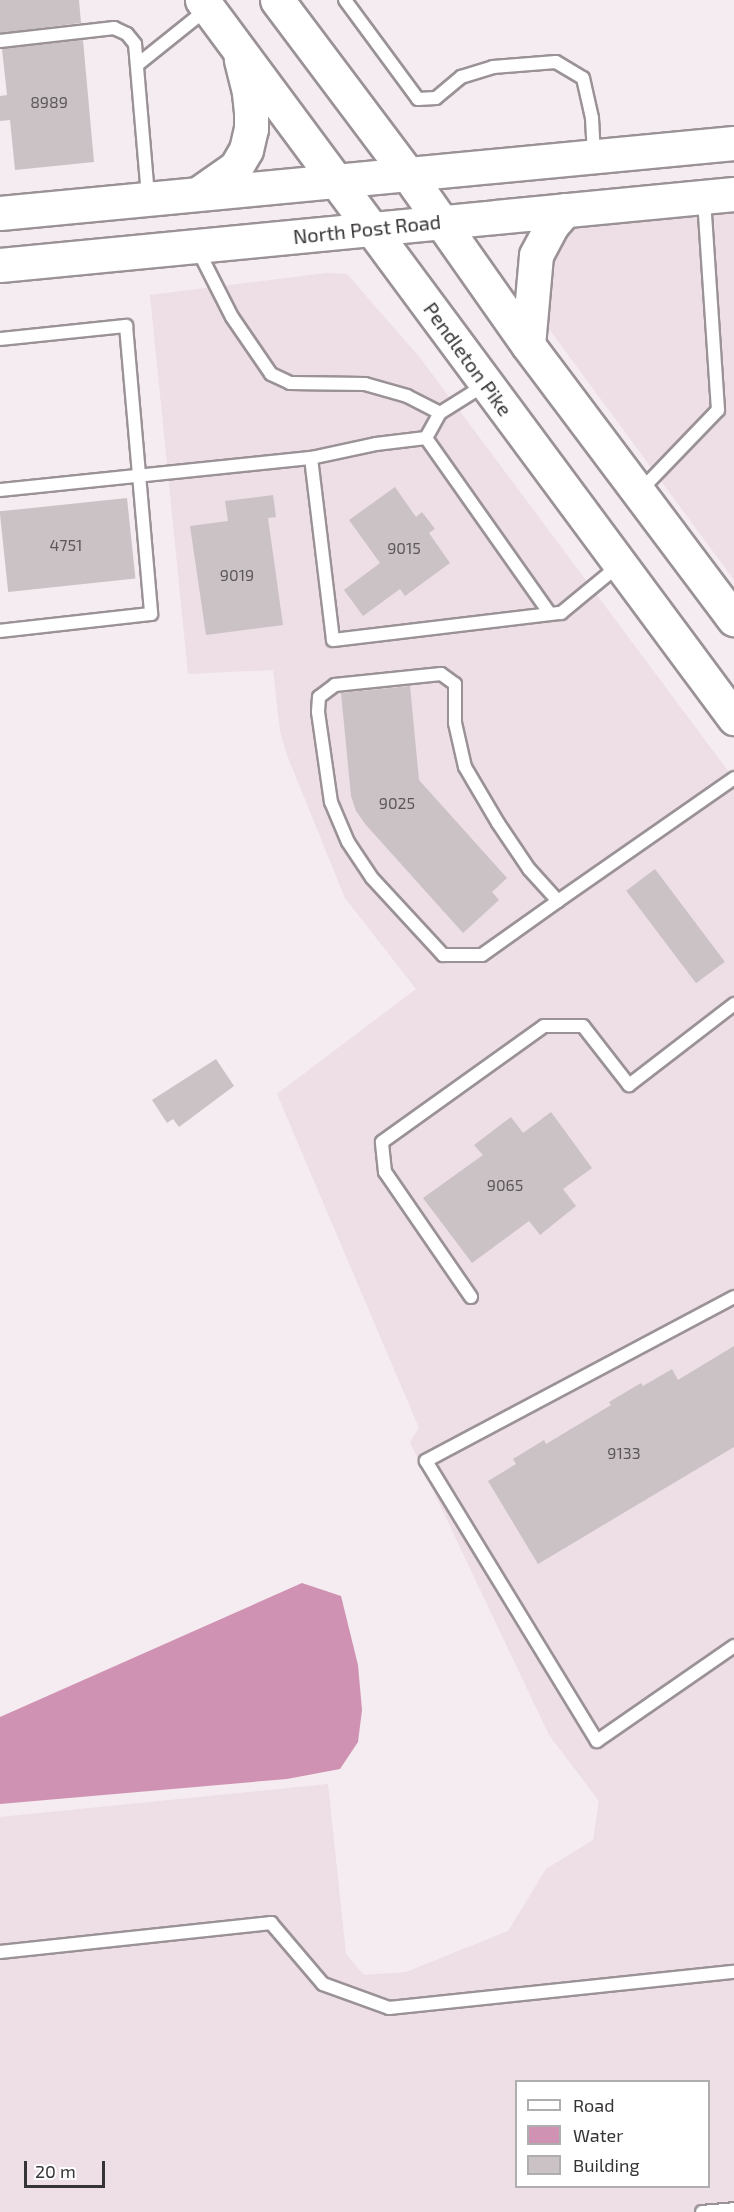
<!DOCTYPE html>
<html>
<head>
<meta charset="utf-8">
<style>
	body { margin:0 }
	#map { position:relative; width:734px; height:2212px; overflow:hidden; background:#f4ecf0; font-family:"Exo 2",sans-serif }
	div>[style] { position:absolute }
	.built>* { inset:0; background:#eedee6 }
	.water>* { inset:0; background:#d092b3 }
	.building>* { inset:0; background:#cbc2c6; transform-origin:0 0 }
	.roads { filter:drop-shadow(2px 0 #9a9296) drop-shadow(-2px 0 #9a9296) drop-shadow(0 2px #9a9296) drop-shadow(0 -2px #9a9296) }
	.service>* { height:12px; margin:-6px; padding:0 6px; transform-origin:6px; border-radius:6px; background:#fff }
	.primary>* { height:33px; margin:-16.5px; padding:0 16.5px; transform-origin:16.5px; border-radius:16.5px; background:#fff }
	span { translate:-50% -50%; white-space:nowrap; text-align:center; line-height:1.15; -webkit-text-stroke:6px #fff; paint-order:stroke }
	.number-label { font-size:16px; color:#5c5859 }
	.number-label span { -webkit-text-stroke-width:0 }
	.street-label { font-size:20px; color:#373435 }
	.legend { position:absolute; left:515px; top:2080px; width:195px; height:108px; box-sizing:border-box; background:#fff; border:2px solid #afaeae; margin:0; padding:8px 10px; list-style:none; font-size:18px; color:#373435 }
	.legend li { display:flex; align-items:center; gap:12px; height:30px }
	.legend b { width:30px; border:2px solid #afaeae }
	.scale { position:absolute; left:24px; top:2161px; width:81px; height:27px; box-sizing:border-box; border:3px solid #373435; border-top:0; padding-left:8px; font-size:18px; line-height:21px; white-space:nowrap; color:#373435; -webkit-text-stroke:4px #fff; paint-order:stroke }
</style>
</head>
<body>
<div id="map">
	<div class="built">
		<div style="clip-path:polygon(734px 208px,734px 580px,541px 318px,542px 265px,559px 231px,578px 221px)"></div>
		<div style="clip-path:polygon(evenodd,327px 273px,347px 274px,421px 359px,734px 779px,734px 2212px,0 2212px,0 1817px,328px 1784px,346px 1954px,364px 1975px,406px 1972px,508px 1931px,546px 1869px,593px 1840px,599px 1801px,549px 1735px,410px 1442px,419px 1428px,277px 1094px,416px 989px,345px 898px,287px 755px,280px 731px,273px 670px,188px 674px,150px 295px,327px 273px,516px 2082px,708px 2082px,708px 2186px,516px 2186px,516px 2082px)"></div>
	</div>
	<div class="water">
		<div style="clip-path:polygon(302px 1583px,341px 1596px,358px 1665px,362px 1710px,358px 1742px,340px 1769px,287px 1779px,0 1804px,0 1717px)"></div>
	</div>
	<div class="building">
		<div style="clip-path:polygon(0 0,79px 0,81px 23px,0 33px)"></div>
		<div style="clip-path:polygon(83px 40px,94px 162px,15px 170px,10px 120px,0 121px,0 96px,7px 95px,2px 49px)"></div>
		<div style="clip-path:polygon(395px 487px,416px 517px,422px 512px,435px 529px,429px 533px,450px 563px,405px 596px,400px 589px,363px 616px,344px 590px,380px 563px,349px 520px)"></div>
		<div style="clip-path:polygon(273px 495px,276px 517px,268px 518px,283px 625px,206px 635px,190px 526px,228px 521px,225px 501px)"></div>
		<div style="left:127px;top:498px;width:81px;height:128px;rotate:84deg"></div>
		<div style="clip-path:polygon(410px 686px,419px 780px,507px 878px,492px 892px,499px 900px,463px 933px,366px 825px,356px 811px,351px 796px,341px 693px)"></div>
		<div style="left:655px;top:869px;width:116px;height:36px;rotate:53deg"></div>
		<div style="clip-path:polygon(216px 1059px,234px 1086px,179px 1127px,173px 1119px,167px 1123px,152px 1100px)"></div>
		<div style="clip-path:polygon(551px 1112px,592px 1168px,563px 1189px,576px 1206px,540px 1235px,529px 1221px,472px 1263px,423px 1198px,483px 1155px,474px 1145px,511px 1117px,523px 1133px)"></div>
		<div style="clip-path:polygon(734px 1346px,734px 1447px,538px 1564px,488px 1481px,516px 1464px,513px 1459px,544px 1440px,546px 1444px,611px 1405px,609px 1402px,641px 1383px,643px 1386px,672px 1369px,678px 1380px)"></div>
	</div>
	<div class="roads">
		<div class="service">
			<div style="left:345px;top:0;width:123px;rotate:53.6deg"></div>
			<div style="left:418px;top:99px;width:18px;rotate:-3deg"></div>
			<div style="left:436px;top:98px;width:33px;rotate:-40deg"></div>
			<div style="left:461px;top:77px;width:34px;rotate:-17deg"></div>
			<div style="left:493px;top:67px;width:63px;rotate:-4.5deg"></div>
			<div style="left:556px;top:62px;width:31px;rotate:31deg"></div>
			<div style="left:583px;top:78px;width:41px;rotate:77.3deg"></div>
			<div style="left:592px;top:118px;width:37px;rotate:87deg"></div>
			<div style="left:0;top:41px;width:115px;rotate:-6.5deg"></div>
			<div style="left:114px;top:28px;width:14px;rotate:25deg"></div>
			<div style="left:127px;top:34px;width:13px;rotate:51deg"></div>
			<div style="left:135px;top:44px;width:154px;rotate:85.1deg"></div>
			<div style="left:137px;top:65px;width:90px;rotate:-38.7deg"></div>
			<div style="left:197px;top:248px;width:77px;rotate:63.1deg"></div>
			<div style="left:232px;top:317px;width:69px;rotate:55.6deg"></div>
			<div style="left:271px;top:374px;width:21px;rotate:25deg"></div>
			<div style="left:290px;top:383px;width:75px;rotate:0.8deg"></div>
			<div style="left:365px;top:384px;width:44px;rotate:15.9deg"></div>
			<div style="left:407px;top:396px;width:37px;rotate:27deg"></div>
			<div style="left:0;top:339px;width:127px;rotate:-5.9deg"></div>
			<div style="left:126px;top:326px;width:289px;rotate:85deg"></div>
			<div style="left:151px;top:614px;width:152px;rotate:173.6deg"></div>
			<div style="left:426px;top:438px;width:29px;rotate:-61deg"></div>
			<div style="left:440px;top:413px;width:54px;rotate:-32.2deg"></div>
			<div style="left:311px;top:458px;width:66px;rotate:-12.2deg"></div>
			<div style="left:376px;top:444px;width:50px;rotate:-6.8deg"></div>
			<div style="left:426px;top:438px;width:215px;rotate:54.8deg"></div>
			<div style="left:0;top:490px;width:313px;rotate:-5.9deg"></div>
			<div style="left:311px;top:458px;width:183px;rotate:83.1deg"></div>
			<div style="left:333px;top:640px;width:230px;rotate:-6.8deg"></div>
			<div style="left:561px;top:613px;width:74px;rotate:-39.5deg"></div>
			<div style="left:640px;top:491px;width:112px;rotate:-46.1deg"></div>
			<div style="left:718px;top:410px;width:212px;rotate:-93.8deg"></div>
			<div style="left:558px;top:901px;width:43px;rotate:-132.2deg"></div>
			<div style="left:529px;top:869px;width:55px;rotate:-124deg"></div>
			<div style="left:498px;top:823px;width:65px;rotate:-120.5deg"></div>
			<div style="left:465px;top:767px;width:45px;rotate:-102.8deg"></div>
			<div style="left:455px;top:723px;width:39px;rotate:-90deg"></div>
			<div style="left:455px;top:684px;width:17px;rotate:-144deg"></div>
			<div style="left:441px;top:674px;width:107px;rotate:174.1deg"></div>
			<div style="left:335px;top:685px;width:20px;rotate:143deg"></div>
			<div style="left:319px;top:697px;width:15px;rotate:94deg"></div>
			<div style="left:318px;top:712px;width:91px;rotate:81.8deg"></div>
			<div style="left:331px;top:802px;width:43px;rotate:67deg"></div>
			<div style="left:348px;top:842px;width:43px;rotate:56.3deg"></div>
			<div style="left:372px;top:878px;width:105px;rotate:47.3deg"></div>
			<div style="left:443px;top:955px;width:39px"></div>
			<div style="left:482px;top:955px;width:93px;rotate:-35.4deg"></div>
			<div style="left:558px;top:901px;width:215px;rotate:-34.9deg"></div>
			<div style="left:471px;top:1297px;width:152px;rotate:-124.5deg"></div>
			<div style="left:385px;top:1172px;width:30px;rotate:-96deg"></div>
			<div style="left:382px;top:1142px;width:199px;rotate:-35.6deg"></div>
			<div style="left:544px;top:1026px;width:39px"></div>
			<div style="left:583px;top:1026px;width:75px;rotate:52.1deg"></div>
			<div style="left:629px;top:1085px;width:133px;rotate:-37.6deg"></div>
			<div style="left:734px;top:1297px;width:349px;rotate:152deg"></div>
			<div style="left:426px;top:1461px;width:328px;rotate:58.6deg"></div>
			<div style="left:597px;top:1741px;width:167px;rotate:-34.7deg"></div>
			<div style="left:0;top:1952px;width:273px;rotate:-6.1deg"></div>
			<div style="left:271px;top:1923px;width:80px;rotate:49.6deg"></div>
			<div style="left:323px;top:1984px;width:70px;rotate:20deg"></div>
			<div style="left:389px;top:2008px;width:347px;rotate:-6deg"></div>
			<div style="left:702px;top:2212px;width:32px;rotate:-5deg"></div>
		</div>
		<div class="primary">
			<div style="left:202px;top:0;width:894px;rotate:53.46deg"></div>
			<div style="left:277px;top:0;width:216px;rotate:53.1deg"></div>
			<div style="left:407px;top:173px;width:210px;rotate:54.9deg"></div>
			<div style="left:528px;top:345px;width:343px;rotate:53.1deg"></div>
			<div style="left:199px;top:193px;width:45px;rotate:-35.1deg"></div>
			<div style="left:236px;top:167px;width:20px;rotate:-60deg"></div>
			<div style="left:246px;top:150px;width:22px;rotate:-77deg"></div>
			<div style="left:251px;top:129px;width:17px;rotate:-90deg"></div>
			<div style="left:251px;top:112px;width:20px;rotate:-96deg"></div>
			<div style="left:249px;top:92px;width:34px;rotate:-104deg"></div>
			<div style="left:0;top:213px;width:737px;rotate:-5.45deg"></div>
			<div style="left:0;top:265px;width:737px;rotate:-5.53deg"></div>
			<div style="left:528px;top:345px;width:90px;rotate:-84.9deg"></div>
			<div style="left:536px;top:255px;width:34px;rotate:-62deg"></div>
			<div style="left:552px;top:225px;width:20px;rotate:-49deg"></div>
		</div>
	</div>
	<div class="number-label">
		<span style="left:49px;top:102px">8989</span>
		<span style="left:66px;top:545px">4751</span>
		<span style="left:404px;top:548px">9015</span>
		<span style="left:237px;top:575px">9019</span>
		<span style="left:397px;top:803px">9025</span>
		<span style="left:505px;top:1185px">9065</span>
		<span style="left:624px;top:1453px">9133</span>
	</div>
	<div class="street-label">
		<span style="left:367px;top:229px;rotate:-6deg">North Post Road</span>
		<span style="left:468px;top:359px;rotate:54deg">Pendleton Pike</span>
	</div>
	<ul class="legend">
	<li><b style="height:8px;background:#fff"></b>Road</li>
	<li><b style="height:16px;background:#d092b3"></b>Water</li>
	<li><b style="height:16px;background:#cbc2c6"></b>Building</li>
	</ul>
	<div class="scale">20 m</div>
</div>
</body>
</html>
